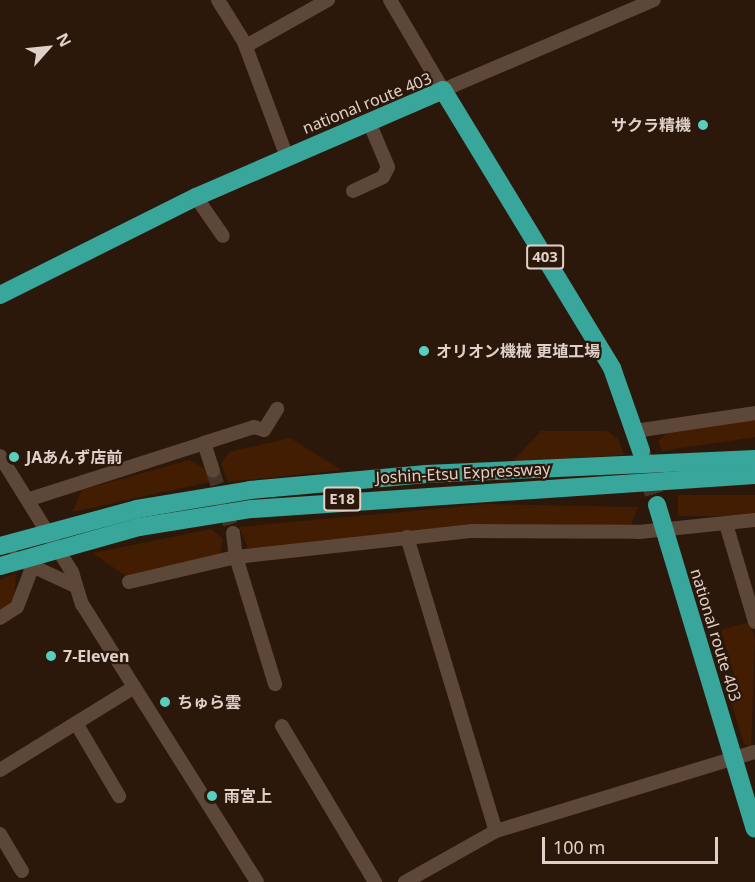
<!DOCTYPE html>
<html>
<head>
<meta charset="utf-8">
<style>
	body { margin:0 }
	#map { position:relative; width:755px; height:882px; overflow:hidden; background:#2c180b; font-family:"Noto Sans","Noto Sans JP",sans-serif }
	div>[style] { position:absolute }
	.green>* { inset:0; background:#431d01; transform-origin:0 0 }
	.minor-tunnel>* { height:14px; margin-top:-7px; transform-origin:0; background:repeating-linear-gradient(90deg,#473428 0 14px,transparent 0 21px) }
	.highway-tunnel>* { height:18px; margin-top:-9px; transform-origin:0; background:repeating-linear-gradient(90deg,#473428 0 18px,transparent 0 27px) }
	.minor>* { height:14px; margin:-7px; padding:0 7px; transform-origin:7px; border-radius:7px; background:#5d4739 }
	.highway>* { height:18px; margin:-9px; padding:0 9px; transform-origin:9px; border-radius:9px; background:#38a69a }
	.dots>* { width:16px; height:16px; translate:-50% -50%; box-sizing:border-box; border:3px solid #2c180b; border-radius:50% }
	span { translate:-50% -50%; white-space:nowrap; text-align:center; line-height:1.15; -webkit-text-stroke:4.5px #2c180b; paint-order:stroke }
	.shield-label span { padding:2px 4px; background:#2c180b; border:2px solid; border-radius:4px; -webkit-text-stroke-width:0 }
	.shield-label { font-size:15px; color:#dfd1c9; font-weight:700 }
	.street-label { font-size:16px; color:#dfd1c9 }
	.poi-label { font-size:16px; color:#dfd1c9; font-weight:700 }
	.right { translate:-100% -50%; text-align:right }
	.left { translate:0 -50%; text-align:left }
	.north { position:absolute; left:18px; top:18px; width:60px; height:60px; -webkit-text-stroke:4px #2c180b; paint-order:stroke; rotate:63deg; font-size:16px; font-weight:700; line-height:24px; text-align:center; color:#dfd1c9 }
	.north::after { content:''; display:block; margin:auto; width:21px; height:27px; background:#dfd1c9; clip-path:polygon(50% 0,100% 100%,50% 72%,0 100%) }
	.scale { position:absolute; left:542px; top:837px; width:176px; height:27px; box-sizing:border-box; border:3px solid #dfd1c9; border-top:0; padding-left:8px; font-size:18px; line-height:21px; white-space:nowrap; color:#dfd1c9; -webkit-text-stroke:4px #2c180b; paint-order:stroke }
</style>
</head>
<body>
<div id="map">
	<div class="green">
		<div style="clip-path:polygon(755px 417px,755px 437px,662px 451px,658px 441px,671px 430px)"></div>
		<div style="clip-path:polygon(541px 431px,607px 431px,618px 439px,624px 455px,512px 462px)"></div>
		<div style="clip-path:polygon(290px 438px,341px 470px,228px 482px,221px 464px,229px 452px)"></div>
		<div style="clip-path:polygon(189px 460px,205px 469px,210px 482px,72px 512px,82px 490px)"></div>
		<div style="left:755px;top:495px;width:21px;height:77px;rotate:90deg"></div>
		<div style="clip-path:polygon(487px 504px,638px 507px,631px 525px,490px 525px,258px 550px,248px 548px,239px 527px)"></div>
		<div style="clip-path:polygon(211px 529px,223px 539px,220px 554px,127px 577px,93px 553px)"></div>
		<div style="clip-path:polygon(16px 573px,14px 599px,0 611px,0 580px)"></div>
		<div style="clip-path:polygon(750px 622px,755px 639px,751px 748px,744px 744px,729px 695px,739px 691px,721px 630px)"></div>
	</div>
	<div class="minor-tunnel">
		<div style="left:213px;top:471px;width:65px;rotate:72.1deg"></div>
	</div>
	<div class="highway-tunnel">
		<div style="left:641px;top:451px;width:56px;rotate:73.5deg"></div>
	</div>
	<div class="minor">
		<div style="left:218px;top:0;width:49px;rotate:58.2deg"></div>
		<div style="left:244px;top:42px;width:123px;rotate:69.5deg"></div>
		<div style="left:390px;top:0;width:104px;rotate:59.5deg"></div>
		<div style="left:443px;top:90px;width:229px;rotate:-23.1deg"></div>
		<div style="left:246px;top:46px;width:94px;rotate:-29.3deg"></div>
		<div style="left:353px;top:191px;width:33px;rotate:-25deg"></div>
		<div style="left:383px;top:177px;width:11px;rotate:-63deg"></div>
		<div style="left:388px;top:167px;width:49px;rotate:-112.9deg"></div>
		<div style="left:196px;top:197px;width:47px;rotate:55.3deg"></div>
		<div style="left:635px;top:431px;width:121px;rotate:-8.5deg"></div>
		<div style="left:204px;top:443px;width:52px;rotate:-17.7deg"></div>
		<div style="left:254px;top:427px;width:10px;rotate:17deg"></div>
		<div style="left:264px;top:430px;width:25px;rotate:-58deg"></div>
		<div style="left:0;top:456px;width:137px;rotate:58.2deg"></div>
		<div style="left:72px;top:572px;width:34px;rotate:73deg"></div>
		<div style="left:82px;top:604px;width:328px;rotate:57.8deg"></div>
		<div style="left:30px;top:499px;width:183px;rotate:-17.8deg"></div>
		<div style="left:204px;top:443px;width:29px;rotate:72deg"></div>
		<div style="left:726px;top:524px;width:102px;rotate:73.5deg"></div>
		<div style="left:233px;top:533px;width:24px;rotate:83deg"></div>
		<div style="left:236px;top:557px;width:238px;rotate:-6.3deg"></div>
		<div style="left:473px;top:531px;width:166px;rotate:0.3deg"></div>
		<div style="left:639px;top:532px;width:117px;rotate:-5.9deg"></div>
		<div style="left:407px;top:537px;width:307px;rotate:73.2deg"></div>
		<div style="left:15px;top:558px;width:66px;rotate:25deg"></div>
		<div style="left:129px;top:582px;width:110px;rotate:-13.2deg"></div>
		<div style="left:236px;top:557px;width:133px;rotate:72.9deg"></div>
		<div style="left:0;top:618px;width:20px;rotate:-33deg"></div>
		<div style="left:17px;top:607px;width:42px;rotate:-69deg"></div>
		<div style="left:76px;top:723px;width:85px;rotate:59.5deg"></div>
		<div style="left:282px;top:726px;width:182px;rotate:59.2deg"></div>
		<div style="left:0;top:770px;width:156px;rotate:-31.7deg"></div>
		<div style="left:0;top:834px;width:43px;rotate:59.3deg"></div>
		<div style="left:405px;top:882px;width:104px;rotate:-29.3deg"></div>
		<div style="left:496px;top:831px;width:271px;rotate:-17deg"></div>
	</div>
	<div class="highway">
		<div style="left:0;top:295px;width:219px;rotate:-26.6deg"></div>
		<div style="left:196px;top:197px;width:269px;rotate:-23.4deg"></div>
		<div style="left:443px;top:90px;width:325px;rotate:58.7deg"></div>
		<div style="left:612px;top:368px;width:88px;rotate:70.7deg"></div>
		<div style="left:657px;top:505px;width:338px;rotate:73.2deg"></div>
		<div style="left:0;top:546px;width:142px;rotate:-15.1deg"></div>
		<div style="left:137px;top:509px;width:115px;rotate:-9.5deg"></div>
		<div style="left:250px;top:490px;width:177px;rotate:-5.2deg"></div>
		<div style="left:426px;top:474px;width:329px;rotate:-2.6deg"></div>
		<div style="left:0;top:566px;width:144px;rotate:-15.7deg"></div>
		<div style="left:139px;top:527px;width:114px;rotate:-9.1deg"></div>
		<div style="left:252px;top:509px;width:504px;rotate:-3.87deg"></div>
	</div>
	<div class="dots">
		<div style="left:703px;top:125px;background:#58cebf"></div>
		<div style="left:424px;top:351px;background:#58cebf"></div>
		<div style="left:14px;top:457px;background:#58cebf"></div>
		<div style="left:51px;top:656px;background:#58cebf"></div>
		<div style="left:165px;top:702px;background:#58cebf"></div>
		<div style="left:212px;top:796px;background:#58cebf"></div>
	</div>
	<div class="shield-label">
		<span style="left:545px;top:257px">403</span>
		<span style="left:342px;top:499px">E18</span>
	</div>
	<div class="street-label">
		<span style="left:367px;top:103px;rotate:-22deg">national route 403</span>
		<span style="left:463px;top:473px;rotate:-3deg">Joshin-Etsu Expressway</span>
		<span style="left:716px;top:635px;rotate:73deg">national route 403</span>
	</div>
	<div class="poi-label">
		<span class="right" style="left:691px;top:125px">サクラ精機</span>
		<span class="left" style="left:436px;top:351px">オリオン機械 更埴工場</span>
		<span class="left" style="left:26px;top:457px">JAあんず店前</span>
		<span class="left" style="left:63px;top:656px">7-Eleven</span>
		<span class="left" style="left:177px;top:702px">ちゅら雲</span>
		<span class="left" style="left:224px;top:796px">雨宮上</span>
	</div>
	<div class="north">N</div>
	<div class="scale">100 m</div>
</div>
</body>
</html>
